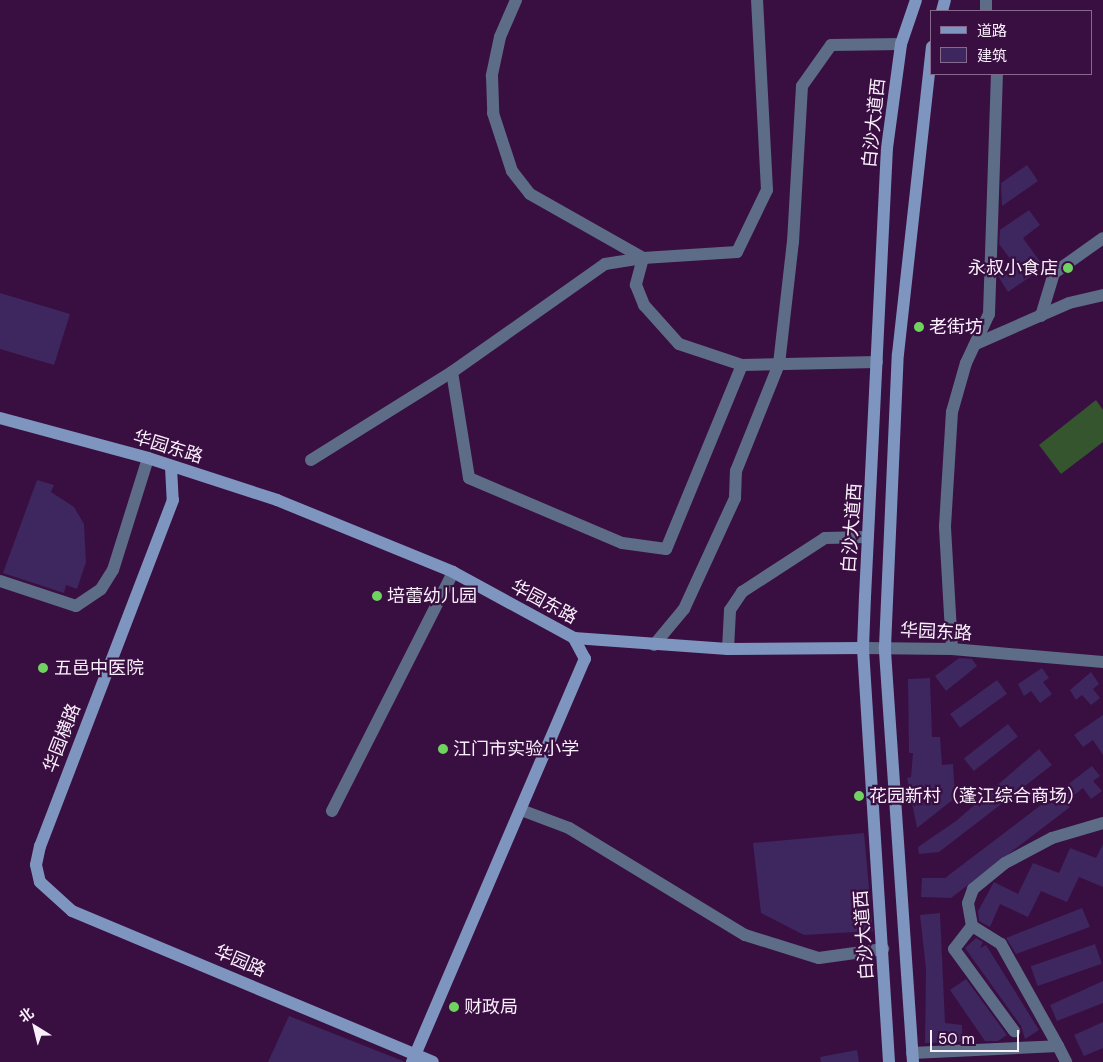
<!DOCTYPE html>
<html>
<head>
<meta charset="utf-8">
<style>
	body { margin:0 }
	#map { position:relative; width:1103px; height:1062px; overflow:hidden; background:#390f41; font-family:"DM Sans","Noto Sans SC",sans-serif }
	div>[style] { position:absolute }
	.green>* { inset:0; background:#34552e }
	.building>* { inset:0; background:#3e265e; transform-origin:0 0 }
	.street>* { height:12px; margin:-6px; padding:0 6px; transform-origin:6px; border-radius:6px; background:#5e6d87 }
	.secondary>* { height:12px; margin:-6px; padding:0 6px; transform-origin:6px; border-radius:6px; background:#7e96bf }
	.dots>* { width:14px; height:14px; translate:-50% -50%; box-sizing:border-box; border:2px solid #390f41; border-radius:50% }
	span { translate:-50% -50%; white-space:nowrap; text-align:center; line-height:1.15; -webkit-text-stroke:4.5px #390f41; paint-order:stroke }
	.street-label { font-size:18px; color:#faf0fc }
	.poi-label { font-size:18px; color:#faf0fc }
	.right { translate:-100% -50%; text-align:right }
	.left { translate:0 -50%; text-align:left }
	.legend { position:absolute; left:930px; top:10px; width:162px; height:65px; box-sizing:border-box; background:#390f41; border:1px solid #86698c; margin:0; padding:6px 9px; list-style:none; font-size:15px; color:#faf0fc }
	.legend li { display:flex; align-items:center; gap:10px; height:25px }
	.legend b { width:25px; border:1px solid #86698c }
	.north { position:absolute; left:10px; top:1002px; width:50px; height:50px; -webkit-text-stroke:4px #390f41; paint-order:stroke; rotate:324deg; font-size:14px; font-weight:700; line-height:20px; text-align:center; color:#faf0fc }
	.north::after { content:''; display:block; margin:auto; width:18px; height:22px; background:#faf0fc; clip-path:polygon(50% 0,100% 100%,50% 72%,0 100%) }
	.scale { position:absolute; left:930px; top:1030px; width:89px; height:22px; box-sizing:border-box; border:2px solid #faf0fc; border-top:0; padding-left:6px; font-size:15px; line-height:18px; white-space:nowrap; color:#faf0fc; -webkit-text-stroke:4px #390f41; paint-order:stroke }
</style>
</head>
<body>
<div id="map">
	<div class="green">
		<div style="clip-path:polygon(1096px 400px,1103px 410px,1103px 442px,1061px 474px,1039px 445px)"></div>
	</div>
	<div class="building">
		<div style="clip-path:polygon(1027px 165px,1038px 181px,1002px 206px,1001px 183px)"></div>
		<div style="clip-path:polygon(1029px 210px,1040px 225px,1023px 238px,1044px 267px,1008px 292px,998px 276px,1014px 264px,999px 244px,1000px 230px)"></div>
		<div style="clip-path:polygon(0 293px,70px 314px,54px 365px,0 349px)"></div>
		<div style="clip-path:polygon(37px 480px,54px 485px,51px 492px,74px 507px,84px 524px,86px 562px,77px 589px,66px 585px,64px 593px,3px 573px)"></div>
		<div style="clip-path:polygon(959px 658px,972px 659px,977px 666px,946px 691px,935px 676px)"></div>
		<div style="clip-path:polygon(1042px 668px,1049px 678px,1043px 682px,1052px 694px,1040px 703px,1031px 691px,1024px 696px,1018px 684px)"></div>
		<div style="clip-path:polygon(1091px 672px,1099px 684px,1093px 689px,1100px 698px,1091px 705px,1082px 695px,1076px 700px,1070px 690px)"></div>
		<div style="clip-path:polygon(930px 678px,932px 737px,940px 737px,942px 765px,953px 764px,955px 798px,917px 828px,907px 778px,911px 777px,913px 753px,909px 753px,908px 679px)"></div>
		<div style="left:997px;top:680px;width:17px;height:58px;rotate:54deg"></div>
		<div style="clip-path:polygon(1103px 715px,1103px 755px,1093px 740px,1083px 747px,1074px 735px)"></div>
		<div style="left:1008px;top:724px;width:16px;height:56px;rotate:52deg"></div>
		<div style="clip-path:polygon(1039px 749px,1052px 765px,939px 852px,919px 854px,918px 847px,956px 821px)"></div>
		<div style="clip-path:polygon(1092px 766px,1100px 776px,1093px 781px,1102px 791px,1091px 799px,1083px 788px,1065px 802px,1070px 807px,951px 898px,921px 897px,922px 878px,945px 878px)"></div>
		<div style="clip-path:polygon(864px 833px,873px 931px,804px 935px,761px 913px,753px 843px)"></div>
		<div style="clip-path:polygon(1103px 844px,1103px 887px,1079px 877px,1067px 902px,1041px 891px,1028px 917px,1000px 904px,990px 927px,979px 921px,978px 911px,994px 882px,1018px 894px,1033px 863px,1059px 873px,1070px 848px,1096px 858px)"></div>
		<div style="clip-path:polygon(1082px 908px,1090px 927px,1016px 954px,1006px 938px)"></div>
		<div style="clip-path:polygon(940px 913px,945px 1023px,962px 1025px,962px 1042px,925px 1043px,926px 969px,920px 915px)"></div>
		<div style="clip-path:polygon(976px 938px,983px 942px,980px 948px,986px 945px,1039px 1030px,1025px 1039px,1021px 1026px,965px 948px)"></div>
		<div style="left:1095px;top:944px;width:21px;height:68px;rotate:71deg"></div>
		<div style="clip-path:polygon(966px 979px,1007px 1035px,998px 1041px,985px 1041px,950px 990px)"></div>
		<div style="clip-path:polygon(1103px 981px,1103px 1003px,1057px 1021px,1050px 1005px)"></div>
		<div style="clip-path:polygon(289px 1016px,403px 1061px,403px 1062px,268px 1062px)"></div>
		<div style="clip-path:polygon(1103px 1022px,1103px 1048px,1084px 1056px,1074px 1035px)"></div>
		<div style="clip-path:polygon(857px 1050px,859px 1062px,821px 1062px,820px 1057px)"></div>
	</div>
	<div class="street">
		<div style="left:516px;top:0;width:40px;rotate:113.4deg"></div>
		<div style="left:500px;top:37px;width:40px;rotate:102deg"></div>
		<div style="left:492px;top:76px;width:37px;rotate:88deg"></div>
		<div style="left:493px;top:113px;width:61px;rotate:71.9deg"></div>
		<div style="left:512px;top:171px;width:29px;rotate:52deg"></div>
		<div style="left:530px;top:194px;width:130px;rotate:29.5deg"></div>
		<div style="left:986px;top:11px;width:11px;rotate:-90deg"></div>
		<div style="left:643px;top:258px;width:28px;rotate:105deg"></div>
		<div style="left:636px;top:285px;width:22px;rotate:68deg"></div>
		<div style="left:644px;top:305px;width:52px;rotate:48.1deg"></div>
		<div style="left:679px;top:344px;width:66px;rotate:18.4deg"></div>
		<div style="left:742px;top:365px;width:199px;rotate:112.4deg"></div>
		<div style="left:666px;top:549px;width:44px;rotate:-172.2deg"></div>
		<div style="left:622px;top:543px;width:166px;rotate:-157deg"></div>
		<div style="left:469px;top:478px;width:107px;rotate:-99.1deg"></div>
		<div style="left:452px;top:372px;width:187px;rotate:-35.2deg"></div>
		<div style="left:605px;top:264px;width:38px;rotate:-9deg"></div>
		<div style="left:643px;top:258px;width:94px;rotate:-3.7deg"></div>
		<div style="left:737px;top:252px;width:69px;rotate:-64.2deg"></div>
		<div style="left:767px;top:190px;width:190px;rotate:-93deg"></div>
		<div style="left:1041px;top:316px;width:45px;rotate:-73.2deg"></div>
		<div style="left:1054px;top:273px;width:60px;rotate:-35.5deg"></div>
		<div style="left:978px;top:343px;width:99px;rotate:-23.7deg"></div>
		<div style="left:1069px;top:303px;width:35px;rotate:-13deg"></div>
		<div style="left:742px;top:365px;width:135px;rotate:-1.3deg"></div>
		<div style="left:311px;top:460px;width:166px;rotate:-32deg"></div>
		<div style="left:0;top:581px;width:80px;rotate:18.2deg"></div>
		<div style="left:76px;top:606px;width:30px;rotate:-34deg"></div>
		<div style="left:101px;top:589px;width:22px;rotate:-58deg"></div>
		<div style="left:113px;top:570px;width:117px;rotate:-72.6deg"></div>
		<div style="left:654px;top:645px;width:47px;rotate:-50.2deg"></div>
		<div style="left:684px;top:609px;width:122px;rotate:-65.3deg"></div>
		<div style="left:735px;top:498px;width:27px;rotate:-88deg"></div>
		<div style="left:736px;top:471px;width:115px;rotate:-68.1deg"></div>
		<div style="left:779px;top:364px;width:123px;rotate:-83.5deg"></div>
		<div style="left:793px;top:242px;width:156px;rotate:-86.7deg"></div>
		<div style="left:802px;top:86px;width:50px;rotate:-54.7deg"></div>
		<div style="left:831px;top:45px;width:70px;rotate:-0.8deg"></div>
		<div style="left:863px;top:648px;width:89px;rotate:0.6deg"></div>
		<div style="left:952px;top:649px;width:152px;rotate:4.9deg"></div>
		<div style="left:728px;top:649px;width:39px;rotate:-87deg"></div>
		<div style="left:730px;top:610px;width:22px;rotate:-56deg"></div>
		<div style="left:742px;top:592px;width:99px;rotate:-33deg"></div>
		<div style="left:825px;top:538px;width:42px;rotate:-1.4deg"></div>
		<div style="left:952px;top:649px;width:123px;rotate:-93.3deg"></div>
		<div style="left:945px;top:526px;width:114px;rotate:-86.5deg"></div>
		<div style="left:952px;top:412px;width:51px;rotate:-74.1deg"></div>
		<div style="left:966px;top:363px;width:54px;rotate:-64.9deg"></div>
		<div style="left:989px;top:314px;width:240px;rotate:-88.1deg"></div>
		<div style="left:521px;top:810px;width:51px;rotate:20.6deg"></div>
		<div style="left:569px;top:828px;width:206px;rotate:31.3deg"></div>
		<div style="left:745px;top:935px;width:77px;rotate:17.3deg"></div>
		<div style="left:819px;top:958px;width:65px;rotate:-8deg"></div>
		<div style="left:332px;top:811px;width:268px;rotate:-63.1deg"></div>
		<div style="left:972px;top:926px;width:29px;rotate:128deg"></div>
		<div style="left:954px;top:949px;width:102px;rotate:53.8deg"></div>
		<div style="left:1058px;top:1046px;width:117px;rotate:-119.2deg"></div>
		<div style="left:1001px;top:944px;width:34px;rotate:-148deg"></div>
		<div style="left:972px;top:926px;width:23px;rotate:-100deg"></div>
		<div style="left:968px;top:903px;width:15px;rotate:-70deg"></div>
		<div style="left:973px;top:889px;width:41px;rotate:-39.1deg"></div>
		<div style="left:1005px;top:863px;width:53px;rotate:-28deg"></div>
		<div style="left:1052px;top:838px;width:53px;rotate:-16.4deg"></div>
		<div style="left:912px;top:1053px;width:146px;rotate:-2.7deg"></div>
		<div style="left:1058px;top:1046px;width:18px;rotate:63deg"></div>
	</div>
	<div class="secondary">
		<div style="left:942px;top:11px;width:11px;rotate:-75deg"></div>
		<div style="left:0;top:418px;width:153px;rotate:15.1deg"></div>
		<div style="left:148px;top:458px;width:136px;rotate:18deg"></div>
		<div style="left:277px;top:500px;width:190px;rotate:22.2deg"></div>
		<div style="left:453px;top:572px;width:138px;rotate:28.6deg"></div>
		<div style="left:574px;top:638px;width:154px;rotate:4.1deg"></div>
		<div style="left:728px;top:649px;width:135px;rotate:-0.4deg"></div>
		<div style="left:171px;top:467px;width:33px;rotate:87deg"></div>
		<div style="left:173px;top:500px;width:371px;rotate:111deg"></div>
		<div style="left:40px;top:846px;width:19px;rotate:102deg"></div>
		<div style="left:36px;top:865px;width:17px;rotate:77deg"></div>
		<div style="left:40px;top:882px;width:43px;rotate:42.2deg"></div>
		<div style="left:72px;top:911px;width:391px;rotate:22.7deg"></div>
		<div style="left:412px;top:1062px;width:439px;rotate:-66.8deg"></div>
		<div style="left:585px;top:659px;width:24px;rotate:-118deg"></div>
		<div style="left:889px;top:1062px;width:415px;rotate:-93.6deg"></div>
		<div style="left:863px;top:648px;width:51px;rotate:-87.8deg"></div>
		<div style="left:865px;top:597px;width:450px;rotate:-87.2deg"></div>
		<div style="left:887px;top:148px;width:105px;rotate:-82.3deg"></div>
		<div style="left:901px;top:44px;width:46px;rotate:-71.2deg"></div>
		<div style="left:913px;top:1062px;width:416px;rotate:-93.9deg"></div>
		<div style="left:885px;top:647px;width:293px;rotate:-87.5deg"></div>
		<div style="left:898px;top:354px;width:309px;rotate:-83.7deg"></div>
	</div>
	<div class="dots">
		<div style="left:1068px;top:268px;background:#70d35f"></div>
		<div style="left:919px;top:327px;background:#70d35f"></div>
		<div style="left:377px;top:596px;background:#70d35f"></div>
		<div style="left:43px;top:668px;background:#70d35f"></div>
		<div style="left:443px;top:749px;background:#70d35f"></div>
		<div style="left:859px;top:796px;background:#70d35f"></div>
		<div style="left:454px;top:1007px;background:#70d35f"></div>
	</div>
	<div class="street-label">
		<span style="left:874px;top:123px;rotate:-84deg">白沙大道西</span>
		<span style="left:168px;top:447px;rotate:17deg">华园东路</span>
		<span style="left:852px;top:528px;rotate:-86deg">白沙大道西</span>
		<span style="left:544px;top:602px;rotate:28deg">华园东路</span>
		<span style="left:936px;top:632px;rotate:3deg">华园东路</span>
		<span style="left:62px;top:738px;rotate:-69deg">华园横路</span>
		<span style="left:864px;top:935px;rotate:-94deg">白沙大道西</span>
		<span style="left:240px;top:961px;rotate:23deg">华园路</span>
	</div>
	<div class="poi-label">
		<span class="right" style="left:1058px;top:268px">永叔小食店</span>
		<span class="left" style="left:929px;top:327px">老街坊</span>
		<span class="left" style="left:387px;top:596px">培蕾幼儿园</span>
		<span class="left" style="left:54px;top:668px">五邑中医院</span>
		<span class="left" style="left:453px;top:749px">江门市实验小学</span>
		<span class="left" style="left:869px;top:796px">花园新村（蓬江综合商场）</span>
		<span class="left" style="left:464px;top:1007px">财政局</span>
	</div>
	<ul class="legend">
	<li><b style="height:6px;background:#7e96bf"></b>道路</li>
	<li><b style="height:14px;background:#3e265e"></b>建筑</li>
	</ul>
	<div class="north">北</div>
	<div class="scale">50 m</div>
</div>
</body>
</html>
